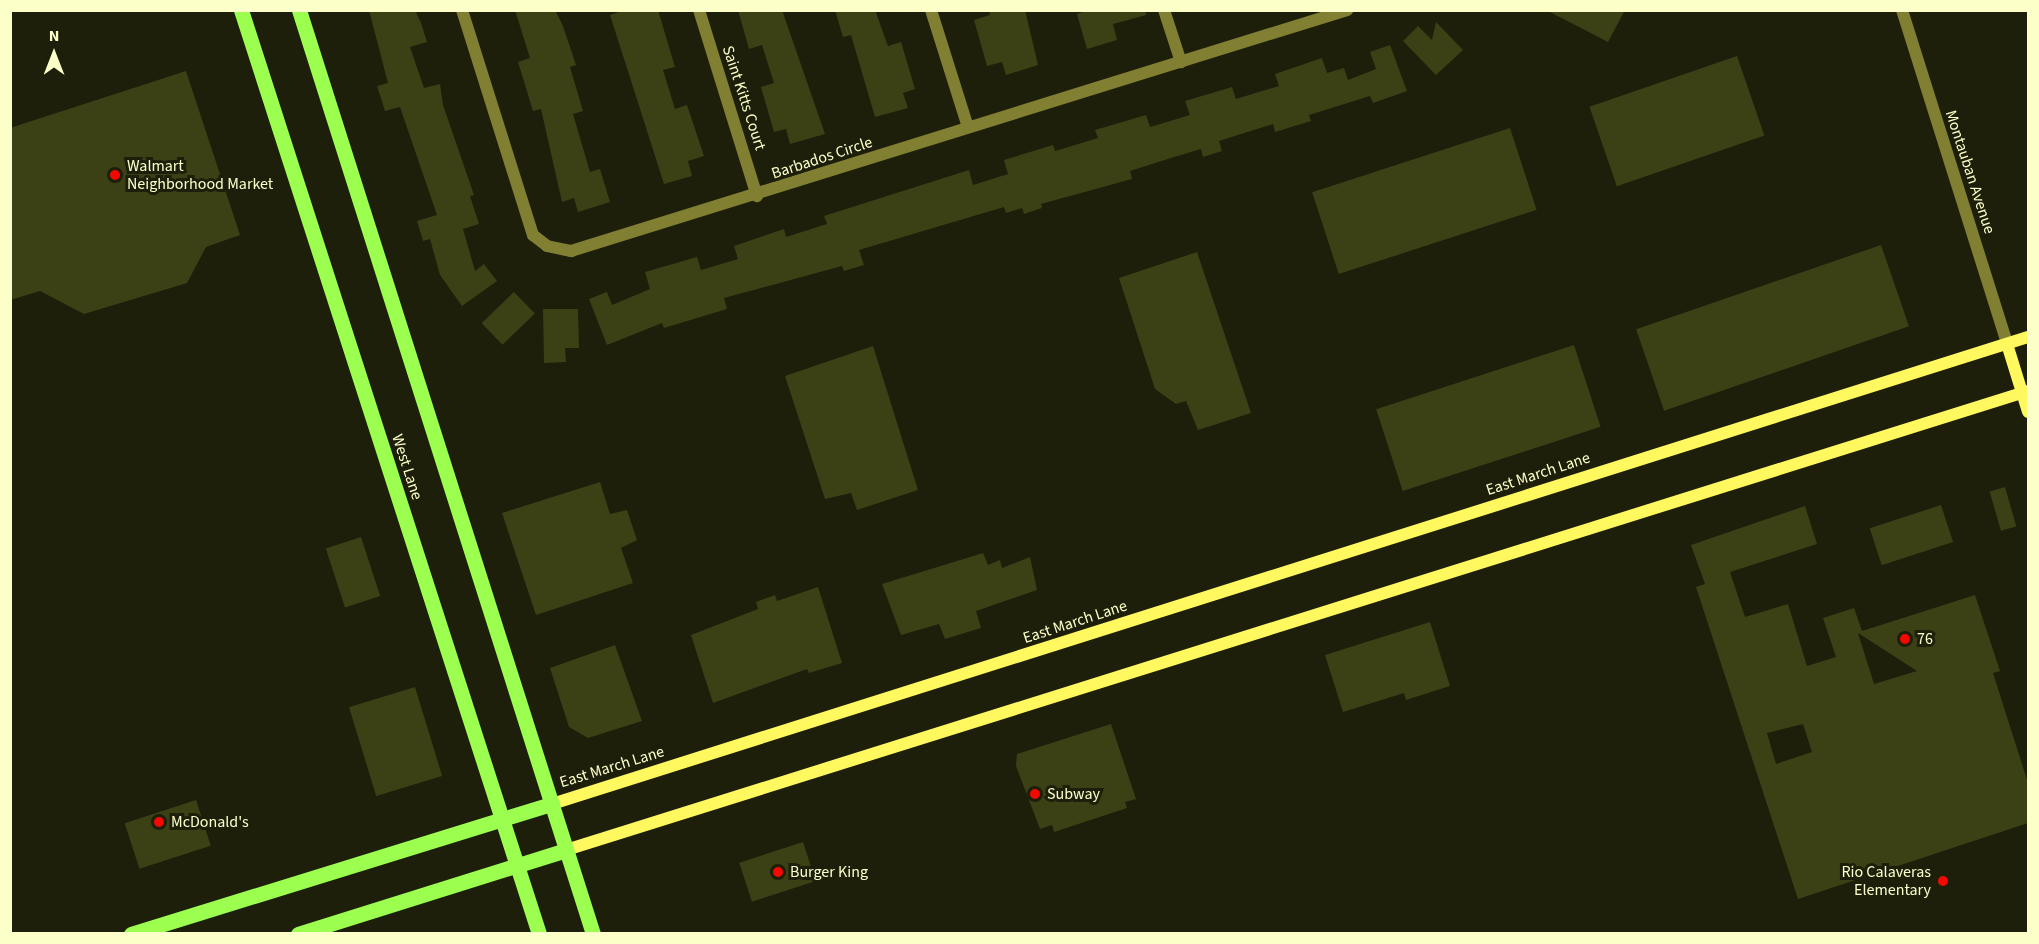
<!DOCTYPE html>
<html>
<head>
<meta charset="utf-8">
<style>
	body { margin:0 }
	#map { position:relative; width:2039px; height:944px; overflow:hidden; background:#1d1f0b; font-family:"Source Sans 3",sans-serif }
	div>[style] { position:absolute }
	.building>* { inset:0; background:#3b4115; transform-origin:0 0 }
	.minor>* { height:12px; margin:-6px; padding:0 6px; transform-origin:6px; border-radius:6px; background:#817f32 }
	.tertiary>* { height:12px; margin:-6px; padding:0 6px; transform-origin:6px; border-radius:6px; background:#817f32 }
	.secondary>* { height:12px; margin:-6px; padding:0 6px; transform-origin:6px; border-radius:6px; background:#fff95f }
	.primary>* { height:15px; margin:-7.5px; padding:0 7.5px; transform-origin:7.5px; border-radius:7.5px; background:#9cff4f }
	.dots>* { width:16px; height:16px; translate:-50% -50%; box-sizing:border-box; border:3px solid #1d1f0b; border-radius:50% }
	span { translate:-50% -50%; white-space:nowrap; text-align:center; line-height:1.15; -webkit-text-stroke:6px #1d1f0b; paint-order:stroke }
	.street-label { font-size:16px; color:#fcffc8 }
	.poi-label { font-size:16px; color:#fcffc8 }
	.left { translate:0 -50%; text-align:left }
	.right { translate:-100% -50%; text-align:right }
	.frame { position:absolute; inset:0; border:12px solid #fcffc8; pointer-events:none }
	.north { position:absolute; left:24px; top:24px; width:60px; height:60px; -webkit-text-stroke:4px #1d1f0b; paint-order:stroke; rotate:0deg; font-size:16px; font-weight:700; line-height:24px; text-align:center; color:#fcffc8 }
	.north::after { content:''; display:block; margin:auto; width:21px; height:27px; background:#fcffc8; clip-path:polygon(50% 0,100% 100%,50% 72%,0 100%) }
</style>
</head>
<body>
<div id="map">
	<div class="building">
		<div style="clip-path:polygon(369px 10px,415px 10px,421px 23px,427px 42px,410px 47px,424px 88px,440px 84px,443px 105px,474px 195px,470px 196px,479px 224px,463px 229px,475px 271px,484px 264px,497px 281px,462px 306px,440px 275px,430px 239px,423px 241px,417px 221px,437px 215px,400px 107px,385px 111px,377px 86px,388px 83px)"></div>
		<div style="clip-path:polygon(515px 10px,555px 10px,563px 26px,576px 65px,570px 67px,583px 111px,573px 114px,590px 172px,600px 169px,610px 202px,578px 212px,574px 198px,562px 202px,541px 109px,533px 111px,518px 62px,530px 58px)"></div>
		<div style="clip-path:polygon(625px 10px,658px 10px,675px 67px,663px 70px,675px 109px,687px 105px,704px 156px,688px 161px,692px 176px,664px 184px,610px 15px)"></div>
		<div style="clip-path:polygon(738px 10px,782px 10px,825px 134px,790px 144px,786px 129px,774px 132px,761px 87px,774px 83px,762px 45px,749px 49px)"></div>
		<div style="clip-path:polygon(835px 10px,875px 10px,888px 46px,901px 42px,915px 89px,903px 93px,908px 108px,875px 117px,851px 35px,843px 37px)"></div>
		<div style="clip-path:polygon(989px 10px,1025px 10px,1038px 65px,1006px 75px,1002px 62px,987px 66px,974px 20px,990px 15px)"></div>
		<div style="clip-path:polygon(1089px 10px,1145px 10px,1146px 15px,1113px 24px,1117px 40px,1087px 49px,1077px 14px)"></div>
		<div style="clip-path:polygon(1546px 10px,1625px 10px,1608px 42px)"></div>
		<div style="clip-path:polygon(1436px 22px,1463px 50px,1436px 75px,1403px 41px,1418px 26px,1432px 40px)"></div>
		<div style="clip-path:polygon(1390px 45px,1407px 91px,1373px 103px,1370px 96px,1309px 115px,1311px 121px,1275px 132px,1273px 124px,1219px 141px,1222px 151px,1203px 157px,1201px 149px,1171px 158px,1130px 171px,1132px 179px,1041px 204px,1042px 208px,1024px 214px,1022px 208px,1006px 213px,1004px 207px,859px 250px,864px 265px,844px 271px,842px 266px,724px 298px,727px 309px,664px 328px,662px 323px,607px 345px,589px 299px,607px 292px,612px 305px,650px 289px,645px 272px,697px 257px,701px 270px,738px 259px,734px 246px,784px 229px,786px 237px,827px 224px,824px 216px,969px 170px,973px 185px,1008px 174px,1004px 160px,1053px 145px,1055px 151px,1098px 138px,1095px 130px,1146px 115px,1150px 127px,1190px 115px,1185px 101px,1232px 87px,1236px 99px,1279px 86px,1275px 74px,1322px 58px,1327px 73px,1344px 68px,1348px 80px,1376px 69px,1370px 52px)"></div>
		<div style="left:1737px;top:56px;width:84px;height:156px;rotate:71deg"></div>
		<div style="clip-path:polygon(186px 71px,240px 235px,206px 247px,187px 283px,84px 314px,40px 291px,10px 300px,10px 128px)"></div>
		<div style="left:1510px;top:128px;width:86px;height:208px;rotate:72deg"></div>
		<div style="left:1881px;top:245px;width:86px;height:259px;rotate:71deg"></div>
		<div style="clip-path:polygon(1197px 252px,1251px 413px,1198px 430px,1186px 401px,1176px 404px,1155px 389px,1119px 278px)"></div>
		<div style="left:514px;top:292px;width:30px;height:45px;rotate:46deg"></div>
		<div style="clip-path:polygon(543px 309px,578px 309px,579px 348px,565px 348px,566px 362px,544px 363px)"></div>
		<div style="left:1574px;top:345px;width:86px;height:208px;rotate:72deg"></div>
		<div style="clip-path:polygon(873px 346px,918px 490px,857px 510px,851px 493px,825px 499px,785px 376px)"></div>
		<div style="clip-path:polygon(600px 482px,610px 514px,627px 510px,637px 540px,621px 548px,633px 583px,536px 615px,502px 513px)"></div>
		<div style="left:2005px;top:487px;width:41px;height:16px;rotate:74deg"></div>
		<div style="left:1941px;top:505px;width:39px;height:75px;rotate:72deg"></div>
		<div style="clip-path:polygon(evenodd,1805px 506px,1817px 544px,1730px 572px,1745px 617px,1788px 604px,1807px 666px,1836px 657px,1823px 618px,1854px 608px,1862px 631px,1975px 595px,2000px 671px,1993px 673px,2028px 783px,2028px 823px,1798px 899px,1696px 587px,1705px 584px,1691px 545px,1805px 506px,1858px 633px,1917px 671px,1874px 684px,1858px 633px,1805px 506px,1803px 724px,1812px 752px,1776px 764px,1767px 733px,1803px 724px)"></div>
		<div style="left:361px;top:537px;width:62px;height:37px;rotate:72deg"></div>
		<div style="clip-path:polygon(983px 553px,988px 565px,1000px 560px,1002px 568px,1030px 557px,1037px 590px,976px 611px,981px 628px,945px 639px,939px 624px,901px 635px,882px 584px)"></div>
		<div style="clip-path:polygon(818px 587px,842px 663px,809px 673px,807px 669px,713px 703px,691px 635px,758px 609px,756px 602px,775px 595px,777px 601px)"></div>
		<div style="clip-path:polygon(1430px 622px,1450px 686px,1406px 700px,1404px 693px,1343px 712px,1325px 655px)"></div>
		<div style="clip-path:polygon(615px 645px,642px 721px,588px 738px,569px 727px,550px 668px)"></div>
		<div style="left:415px;top:687px;width:93px;height:69px;rotate:73deg"></div>
		<div style="clip-path:polygon(1111px 724px,1136px 799px,1125px 802px,1127px 808px,1054px 832px,1052px 825px,1040px 829px,1016px 766px,1017px 754px)"></div>
		<div style="left:196px;top:800px;width:48px;height:75px;rotate:72deg"></div>
		<div style="left:803px;top:842px;width:41px;height:67px;rotate:72deg"></div>
	</div>
	<div class="minor">
		<div style="left:462px;top:10px;width:236px;rotate:72.5deg"></div>
		<div style="left:533px;top:235px;width:18px;rotate:38deg"></div>
		<div style="left:547px;top:246px;width:25px;rotate:12deg"></div>
		<div style="left:571px;top:251px;width:813px;rotate:-17.25deg"></div>
		<div style="left:699px;top:10px;width:195px;rotate:72.7deg"></div>
		<div style="left:931px;top:10px;width:123px;rotate:72.5deg"></div>
		<div style="left:1164px;top:10px;width:55px;rotate:71.9deg"></div>
	</div>
	<div class="tertiary">
		<div style="left:1902px;top:10px;width:350px;rotate:72.5deg"></div>
	</div>
	<div class="secondary">
		<div style="left:2007px;top:344px;width:71px;rotate:72.8deg"></div>
		<div style="left:552px;top:804px;width:1548px;rotate:-17.56deg"></div>
		<div style="left:566px;top:850px;width:1532px;rotate:-17.43deg"></div>
	</div>
	<div class="primary">
		<div style="left:241px;top:10px;width:971px;rotate:72.12deg"></div>
		<div style="left:299px;top:10px;width:970px;rotate:72.35deg"></div>
		<div style="left:131px;top:934px;width:441px;rotate:-17.2deg"></div>
		<div style="left:298px;top:934px;width:281px;rotate:-17.4deg"></div>
	</div>
	<div class="dots">
		<div style="left:115px;top:175px;background:#f30900"></div>
		<div style="left:1905px;top:639px;background:#f30900"></div>
		<div style="left:1035px;top:794px;background:#f30900"></div>
		<div style="left:159px;top:822px;background:#f30900"></div>
		<div style="left:778px;top:872px;background:#f30900"></div>
		<div style="left:1943px;top:881px;background:#f30900"></div>
	</div>
	<div class="street-label">
		<span style="left:744px;top:98px;rotate:72deg">Saint Kitts Court</span>
		<span style="left:822px;top:158px;rotate:-18deg">Barbados Circle</span>
		<span style="left:1970px;top:172px;rotate:72deg">Montauban Avenue</span>
		<span style="left:407px;top:467px;rotate:72deg">West Lane</span>
		<span style="left:1538px;top:474px;rotate:-18deg">East March Lane</span>
		<span style="left:1075px;top:622px;rotate:-18deg">East March Lane</span>
		<span style="left:612px;top:767px;rotate:-17deg">East March Lane</span>
	</div>
	<div class="poi-label">
		<span class="left" style="left:127px;top:175px">Walmart<br>Neighborhood Market</span>
		<span class="left" style="left:1917px;top:639px">76</span>
		<span class="left" style="left:1047px;top:794px">Subway</span>
		<span class="left" style="left:171px;top:822px">McDonald's</span>
		<span class="left" style="left:790px;top:872px">Burger King</span>
		<span class="right" style="left:1931px;top:881px">Rio Calaveras<br>Elementary</span>
	</div>
	<div class="frame"></div>
	<div class="north">N</div>
</div>
</body>
</html>
